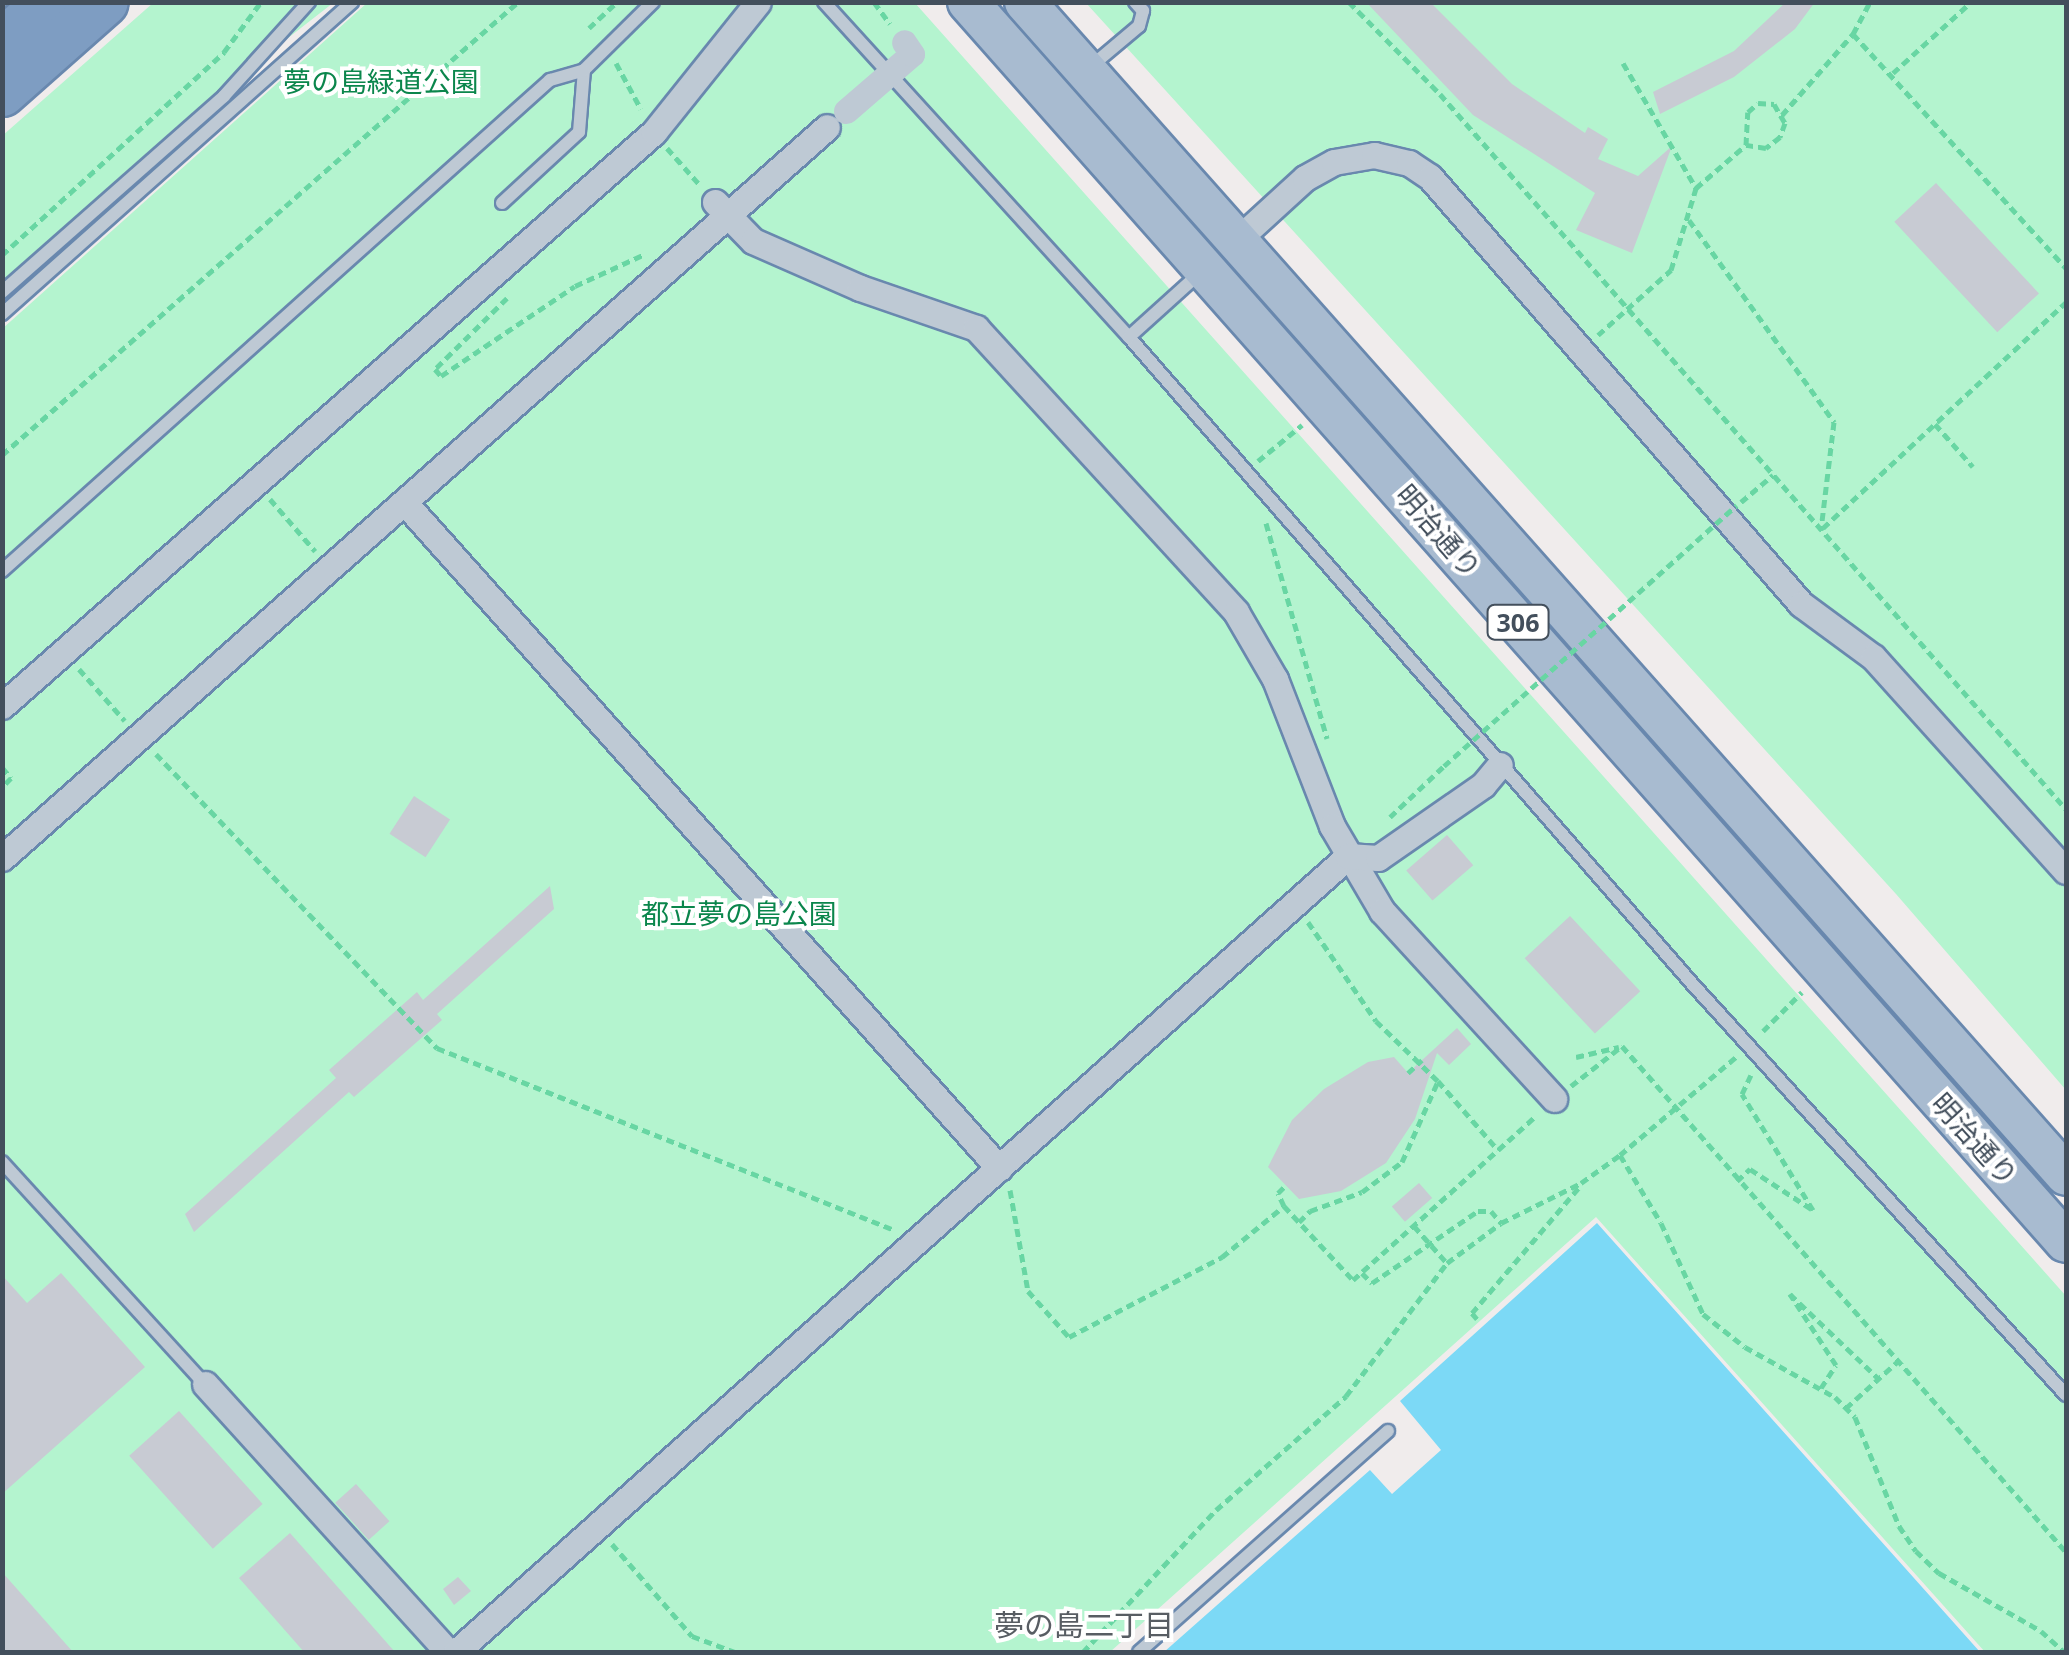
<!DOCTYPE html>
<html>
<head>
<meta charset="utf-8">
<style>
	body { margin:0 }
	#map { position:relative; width:2069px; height:1655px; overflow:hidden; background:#f0ecec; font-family:"Open Sans","Noto Sans JP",sans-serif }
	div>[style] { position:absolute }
	.green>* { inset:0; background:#b4f4cf }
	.water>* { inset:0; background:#7cd9f6 }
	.building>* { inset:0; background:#c8cbd3; transform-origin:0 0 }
	.path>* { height:5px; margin-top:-2.5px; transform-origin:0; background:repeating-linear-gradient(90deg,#68d6a3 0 8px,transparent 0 13px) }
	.roads { filter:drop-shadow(2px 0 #6988ae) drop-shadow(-2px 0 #6988ae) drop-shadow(0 2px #6988ae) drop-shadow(0 -2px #6988ae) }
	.lane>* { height:12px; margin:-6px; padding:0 6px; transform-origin:6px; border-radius:6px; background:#bec9d4 }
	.street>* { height:25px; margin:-12.5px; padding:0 12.5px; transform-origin:12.5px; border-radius:12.5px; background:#bec9d4 }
	.primary>* { height:40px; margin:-20px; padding:0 20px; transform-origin:20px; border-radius:20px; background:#a8bbd0 }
	.highway>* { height:45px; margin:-22.5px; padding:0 22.5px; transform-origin:22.5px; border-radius:22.5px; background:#7e9dc2 }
	.path-bridge>* { height:5px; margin-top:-2.5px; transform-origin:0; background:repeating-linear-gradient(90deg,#68d6a3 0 8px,transparent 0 13px) }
	.street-bridge>* { height:25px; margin:-12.5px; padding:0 12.5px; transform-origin:12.5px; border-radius:12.5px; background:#bec9d4 }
	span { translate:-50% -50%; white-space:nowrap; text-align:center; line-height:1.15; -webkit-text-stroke:8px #fff; paint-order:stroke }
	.shield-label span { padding:2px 8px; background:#fff; border:2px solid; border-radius:8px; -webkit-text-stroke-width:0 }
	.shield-label { font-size:25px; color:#434f5c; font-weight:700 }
	.park-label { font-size:28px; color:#0b864c }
	.street-label { font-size:28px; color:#434f5c }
	.neighbourhood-label { font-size:30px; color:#585d63 }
	.frame { position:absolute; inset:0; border:5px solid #434f5c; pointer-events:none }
</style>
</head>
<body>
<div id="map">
	<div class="green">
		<div style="clip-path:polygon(153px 3px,333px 3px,216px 94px,3px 284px,2px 136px)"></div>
		<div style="clip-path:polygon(367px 3px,915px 3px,2066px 1296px,2066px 1652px,1985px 1652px,1596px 1217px,1110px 1652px,3px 1652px,2px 329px)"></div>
		<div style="clip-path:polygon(1086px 3px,2066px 3px,2066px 1090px,1896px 894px)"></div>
	</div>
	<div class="water">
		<div style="clip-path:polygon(1597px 1223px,1980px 1652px,1164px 1652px,1370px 1470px,1392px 1494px,1441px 1450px,1400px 1401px)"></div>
	</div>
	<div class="building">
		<div style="clip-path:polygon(1366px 2px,1430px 2px,1512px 84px,1585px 133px,1588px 127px,1608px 139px,1598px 159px,1638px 176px,1672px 146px,1632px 253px,1576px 230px,1595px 193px,1473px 115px)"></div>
		<div style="clip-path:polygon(1786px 2px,1815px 2px,1795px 29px,1734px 77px,1660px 114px,1653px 92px,1734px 51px)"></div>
		<div style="left:1936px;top:183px;width:151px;height:57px;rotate:47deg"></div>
		<div style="left:414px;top:796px;width:43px;height:45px;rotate:33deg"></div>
		<div style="left:1447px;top:835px;width:40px;height:54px;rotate:49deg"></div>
		<div style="clip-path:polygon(550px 886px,554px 909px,437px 1014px,442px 1020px,354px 1097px,349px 1092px,194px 1232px,185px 1214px,336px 1078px,329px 1070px,417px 992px,423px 1000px)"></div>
		<div style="left:1570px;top:916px;width:103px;height:62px;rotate:47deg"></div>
		<div style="clip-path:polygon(1457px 1028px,1471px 1044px,1449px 1065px,1437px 1053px,1415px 1119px,1386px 1163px,1341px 1191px,1299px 1199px,1268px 1167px,1292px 1120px,1324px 1089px,1368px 1062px,1394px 1057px,1408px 1073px)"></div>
		<div style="left:1419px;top:1183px;width:20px;height:36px;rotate:49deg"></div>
		<div style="clip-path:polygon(61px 1273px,145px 1367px,2px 1494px,2px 1275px,27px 1303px)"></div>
		<div style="left:179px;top:1411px;width:125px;height:67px;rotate:48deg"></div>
		<div style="left:356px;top:1484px;width:50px;height:28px;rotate:48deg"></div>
		<div style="clip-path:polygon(290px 1533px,395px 1652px,304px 1652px,239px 1578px)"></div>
		<div style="clip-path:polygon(2px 1572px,73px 1652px,2px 1652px)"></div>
		<div style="clip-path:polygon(458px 1577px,471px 1591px,454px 1605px,443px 1589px)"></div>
	</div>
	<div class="path">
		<div style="left:874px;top:2px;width:27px;rotate:54deg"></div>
		<div style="left:1349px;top:2px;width:129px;rotate:45.3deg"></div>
		<div style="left:1440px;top:94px;width:950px;rotate:48.8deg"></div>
		<div style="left:589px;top:28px;width:38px;rotate:-43deg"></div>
		<div style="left:1853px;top:34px;width:316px;rotate:47.7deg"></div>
		<div style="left:616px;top:63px;width:52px;rotate:61.5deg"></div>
		<div style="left:1623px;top:63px;width:145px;rotate:59.7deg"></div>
		<div style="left:1893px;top:73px;width:105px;rotate:-42.3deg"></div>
		<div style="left:1782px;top:115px;width:108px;rotate:-48.8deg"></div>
		<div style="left:1853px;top:34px;width:36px;rotate:-62deg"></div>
		<div style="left:667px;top:148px;width:50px;rotate:48.3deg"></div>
		<div style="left:1689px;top:220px;width:249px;rotate:54.3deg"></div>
		<div style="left:1834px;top:422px;width:109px;rotate:96.9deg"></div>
		<div style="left:2px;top:255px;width:301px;rotate:-42.4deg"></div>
		<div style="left:224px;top:52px;width:62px;rotate:-53.5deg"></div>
		<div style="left:507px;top:298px;width:101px;rotate:135.4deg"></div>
		<div style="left:435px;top:369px;width:9px;rotate:49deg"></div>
		<div style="left:441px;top:376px;width:161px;rotate:-33.9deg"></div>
		<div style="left:575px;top:286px;width:77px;rotate:-24.6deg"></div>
		<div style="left:1598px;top:335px;width:98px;rotate:-41.7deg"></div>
		<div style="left:1671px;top:270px;width:86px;rotate:-73deg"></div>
		<div style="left:1696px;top:188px;width:66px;rotate:-40.7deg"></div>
		<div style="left:1746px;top:145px;width:33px;rotate:-87deg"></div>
		<div style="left:1748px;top:112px;width:13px;rotate:-42deg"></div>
		<div style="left:1758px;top:103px;width:16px;rotate:4deg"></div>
		<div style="left:1774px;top:104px;width:22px;rotate:60deg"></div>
		<div style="left:1785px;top:123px;width:15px;rotate:110deg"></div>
		<div style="left:1780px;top:137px;width:18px;rotate:142deg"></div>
		<div style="left:1766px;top:148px;width:20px;rotate:-171deg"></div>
		<div style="left:1935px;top:424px;width:57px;rotate:48.5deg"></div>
		<div style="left:2px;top:455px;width:687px;rotate:-41.28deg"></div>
		<div style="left:1258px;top:461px;width:57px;rotate:-39.3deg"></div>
		<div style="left:270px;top:499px;width:69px;rotate:49.1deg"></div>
		<div style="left:1741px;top:502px;width:42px;rotate:-40.2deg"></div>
		<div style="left:1266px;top:523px;width:224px;rotate:74.2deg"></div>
		<div style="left:1823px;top:528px;width:332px;rotate:-42.9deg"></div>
		<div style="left:79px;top:669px;width:69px;rotate:48.5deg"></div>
		<div style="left:156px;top:754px;width:407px;rotate:46.3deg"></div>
		<div style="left:437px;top:1048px;width:493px;rotate:21.7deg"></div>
		<div style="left:2px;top:767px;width:14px;rotate:51deg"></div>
		<div style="left:11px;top:778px;width:13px;rotate:135deg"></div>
		<div style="left:1390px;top:817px;width:74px;rotate:-43.4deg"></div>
		<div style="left:1308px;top:922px;width:120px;rotate:55.5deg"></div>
		<div style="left:1376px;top:1021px;width:86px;rotate:44.1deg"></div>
		<div style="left:1763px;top:1031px;width:55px;rotate:-45deg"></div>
		<div style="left:1576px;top:1057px;width:44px;rotate:-13.1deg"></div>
		<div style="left:1408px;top:1073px;width:19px;rotate:-43deg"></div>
		<div style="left:1571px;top:1086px;width:65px;rotate:-38.1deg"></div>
		<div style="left:1622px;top:1046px;width:673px;rotate:48.73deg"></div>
		<div style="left:1620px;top:1155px;width:79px;rotate:58.9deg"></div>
		<div style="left:1661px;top:1223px;width:100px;rotate:65.2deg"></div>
		<div style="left:1703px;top:1314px;width:53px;rotate:38.2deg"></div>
		<div style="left:1745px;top:1347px;width:103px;rotate:29.1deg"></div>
		<div style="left:1835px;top:1397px;width:28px;rotate:45deg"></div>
		<div style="left:1855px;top:1417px;width:118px;rotate:68deg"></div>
		<div style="left:1899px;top:1526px;width:30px;rotate:56deg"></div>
		<div style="left:1916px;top:1551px;width:32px;rotate:44deg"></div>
		<div style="left:1939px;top:1573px;width:117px;rotate:29.6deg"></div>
		<div style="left:2041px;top:1631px;width:31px;rotate:42deg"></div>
		<div style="left:1737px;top:1181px;width:18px;rotate:-43deg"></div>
		<div style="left:1750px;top:1169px;width:75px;rotate:33.1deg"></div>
		<div style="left:1813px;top:1210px;width:136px;rotate:-121.5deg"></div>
		<div style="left:1742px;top:1094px;width:21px;rotate:-65deg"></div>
		<div style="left:1010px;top:1190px;width:103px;rotate:79.9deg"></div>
		<div style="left:1028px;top:1291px;width:62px;rotate:48.3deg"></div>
		<div style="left:1069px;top:1337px;width:173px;rotate:-27.6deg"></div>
		<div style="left:1222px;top:1257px;width:80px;rotate:-39.4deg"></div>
		<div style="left:1284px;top:1206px;width:101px;rotate:47deg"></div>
		<div style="left:1353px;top:1280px;width:246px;rotate:-41.9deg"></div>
		<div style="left:1284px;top:1206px;width:14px;rotate:-115deg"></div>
		<div style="left:1278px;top:1193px;width:11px;rotate:-45deg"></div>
		<div style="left:1299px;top:1222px;width:16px;rotate:-45deg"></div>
		<div style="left:1310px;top:1211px;width:55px;rotate:-20.1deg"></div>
		<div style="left:1362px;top:1192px;width:50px;rotate:-36.9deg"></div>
		<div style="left:1402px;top:1162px;width:89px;rotate:-66deg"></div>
		<div style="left:1438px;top:1081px;width:91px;rotate:49deg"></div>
		<div style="left:1414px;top:1226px;width:50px;rotate:48.3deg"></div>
		<div style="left:1362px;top:1273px;width:14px;rotate:45deg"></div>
		<div style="left:1372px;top:1283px;width:128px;rotate:-34.2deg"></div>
		<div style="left:1478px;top:1211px;width:13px"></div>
		<div style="left:1491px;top:1211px;width:16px;rotate:50deg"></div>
		<div style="left:1477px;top:1319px;width:8px;rotate:-130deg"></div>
		<div style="left:1472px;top:1313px;width:167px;rotate:-49.6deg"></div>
		<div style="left:1821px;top:1388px;width:27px;rotate:-57deg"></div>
		<div style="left:1836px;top:1365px;width:85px;rotate:-122.9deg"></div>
		<div style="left:1790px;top:1294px;width:123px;rotate:43.7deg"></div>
		<div style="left:1846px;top:1408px;width:69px;rotate:-42deg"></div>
		<div style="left:612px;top:1544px;width:122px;rotate:49deg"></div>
		<div style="left:692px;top:1636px;width:46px;rotate:20.4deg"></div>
		<div style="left:1083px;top:1652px;width:195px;rotate:-46.9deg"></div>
		<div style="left:1216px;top:1510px;width:173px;rotate:-41.2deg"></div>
		<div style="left:1346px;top:1396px;width:167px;rotate:-52.8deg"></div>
		<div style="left:1447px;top:1263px;width:67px;rotate:-36.5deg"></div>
		<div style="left:1501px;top:1223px;width:89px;rotate:-26.6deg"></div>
		<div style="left:1581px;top:1183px;width:48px;rotate:-35.7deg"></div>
		<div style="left:1620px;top:1155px;width:152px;rotate:-40.2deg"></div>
	</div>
	<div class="roads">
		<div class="lane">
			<div style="left:824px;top:2px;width:453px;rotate:47.7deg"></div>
			<div style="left:1129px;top:337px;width:863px;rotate:48.95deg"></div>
			<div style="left:1696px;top:988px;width:550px;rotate:47.73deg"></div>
			<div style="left:1089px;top:68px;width:65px;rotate:-40deg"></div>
			<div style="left:1139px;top:26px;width:16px;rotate:-75deg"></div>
			<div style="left:1143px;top:11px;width:12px;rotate:-132deg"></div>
			<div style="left:502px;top:203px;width:105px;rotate:-42.7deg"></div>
			<div style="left:579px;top:132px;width:62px;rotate:-85.4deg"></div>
			<div style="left:584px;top:70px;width:97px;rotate:-44.6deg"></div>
			<div style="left:2px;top:292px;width:296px;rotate:-41.4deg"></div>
			<div style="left:224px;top:96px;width:127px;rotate:-47.9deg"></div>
			<div style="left:2px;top:314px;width:469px;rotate:-41.7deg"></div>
			<div style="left:1129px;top:337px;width:97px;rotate:-42.1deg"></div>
			<div style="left:2px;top:571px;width:736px;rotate:-41.86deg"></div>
			<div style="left:550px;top:80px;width:35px;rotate:-16deg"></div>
			<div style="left:2px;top:1162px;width:301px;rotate:47.6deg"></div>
			<div style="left:1139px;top:1652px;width:333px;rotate:-41.6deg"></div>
		</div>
		<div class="street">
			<div style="left:715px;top:202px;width:54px;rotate:45.7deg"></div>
			<div style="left:753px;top:241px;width:117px;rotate:23.7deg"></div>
			<div style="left:860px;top:288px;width:123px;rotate:19deg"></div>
			<div style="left:976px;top:328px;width:385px;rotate:47.5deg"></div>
			<div style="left:1236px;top:612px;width:78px;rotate:59.8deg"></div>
			<div style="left:1275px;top:679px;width:158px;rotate:68.8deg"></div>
			<div style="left:1332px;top:826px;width:99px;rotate:59.5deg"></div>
			<div style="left:1382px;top:911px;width:255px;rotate:47.5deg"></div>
			<div style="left:1236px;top:241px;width:93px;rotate:-42.4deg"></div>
			<div style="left:1305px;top:178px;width:33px;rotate:-29deg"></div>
			<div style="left:1334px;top:162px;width:41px;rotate:-9.9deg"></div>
			<div style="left:1374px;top:155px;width:36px;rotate:13deg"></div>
			<div style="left:1409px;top:163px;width:25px;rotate:34deg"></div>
			<div style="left:1430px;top:177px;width:566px;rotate:49.01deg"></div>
			<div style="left:1801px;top:604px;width:89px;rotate:36.4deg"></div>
			<div style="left:1873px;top:657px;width:288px;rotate:48deg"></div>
			<div style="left:405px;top:503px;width:892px;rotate:48.23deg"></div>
			<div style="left:2px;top:706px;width:869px;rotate:-41.36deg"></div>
			<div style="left:654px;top:132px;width:166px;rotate:-51.3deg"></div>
			<div style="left:2px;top:858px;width:1102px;rotate:-41.54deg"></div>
			<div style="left:205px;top:1384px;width:362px;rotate:47.8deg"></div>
			<div style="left:456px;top:1652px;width:1196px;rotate:-41.74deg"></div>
			<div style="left:1348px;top:856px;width:30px;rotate:4deg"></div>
			<div style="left:1378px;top:858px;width:128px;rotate:-34.8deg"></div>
			<div style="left:1483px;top:785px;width:26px;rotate:-50deg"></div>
		</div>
		<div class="primary">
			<div style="left:968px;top:2px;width:1656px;rotate:48.48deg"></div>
			<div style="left:1025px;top:2px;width:1568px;rotate:48.41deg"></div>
		</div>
		<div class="highway">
			<div style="left:2px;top:41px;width:59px;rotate:-41.6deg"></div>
			<div style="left:2px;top:93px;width:137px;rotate:-41.5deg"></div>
		</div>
	</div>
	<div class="path-bridge">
		<div style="left:1444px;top:766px;width:392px;rotate:-41.7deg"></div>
	</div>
	<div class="street-bridge">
		<div style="left:846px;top:111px;width:87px;rotate:-40.8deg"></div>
		<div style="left:912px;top:54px;width:14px;rotate:-124deg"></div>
	</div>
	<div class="shield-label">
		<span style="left:1518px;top:622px">306</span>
	</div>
	<div class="park-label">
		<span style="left:381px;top:81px">夢の島緑道公園</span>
		<span style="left:739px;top:913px">都立夢の島公園</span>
	</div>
	<div class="street-label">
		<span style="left:1439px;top:531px;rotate:49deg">明治通り</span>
		<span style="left:1975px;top:1139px;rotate:48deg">明治通り</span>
	</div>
	<div class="neighbourhood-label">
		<span style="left:1084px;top:1625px">夢の島二丁目</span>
	</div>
	<div class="frame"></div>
</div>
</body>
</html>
